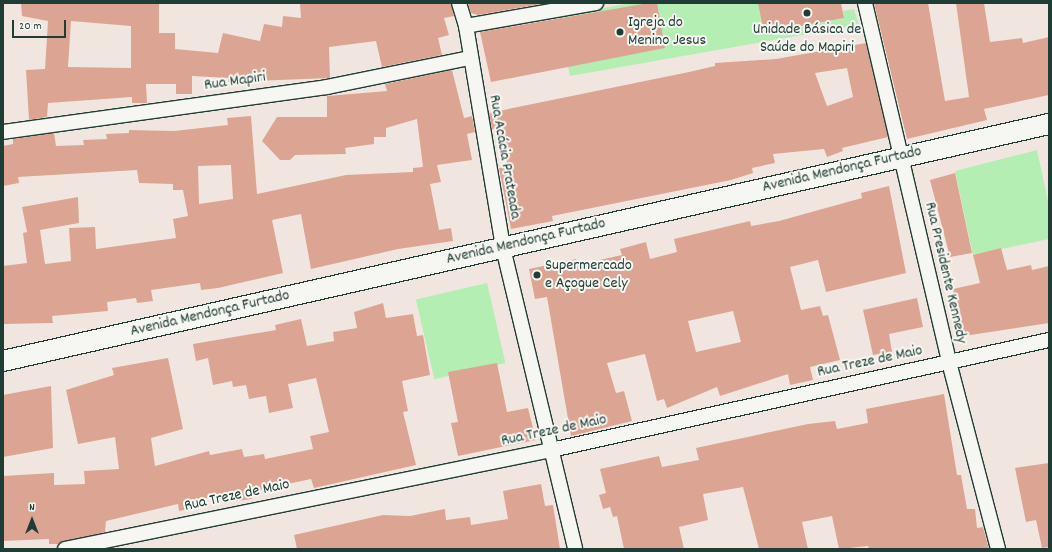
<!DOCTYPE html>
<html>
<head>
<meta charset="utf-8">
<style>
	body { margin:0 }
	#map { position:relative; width:1052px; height:552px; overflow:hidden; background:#f1e6df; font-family:Dekko,sans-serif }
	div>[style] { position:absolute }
	.green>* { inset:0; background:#b4eeb2; transform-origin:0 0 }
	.building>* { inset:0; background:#dca593 }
	.roads { filter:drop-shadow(1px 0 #1f3d34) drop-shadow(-1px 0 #1f3d34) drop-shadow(0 1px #1f3d34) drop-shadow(0 -1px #1f3d34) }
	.street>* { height:14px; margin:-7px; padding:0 7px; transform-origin:7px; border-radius:7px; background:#f6f6f2 }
	.secondary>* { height:20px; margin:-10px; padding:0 10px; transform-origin:10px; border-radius:10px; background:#f6f6f2 }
	.dots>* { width:11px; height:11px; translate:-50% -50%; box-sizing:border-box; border:2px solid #f6f6f2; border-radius:50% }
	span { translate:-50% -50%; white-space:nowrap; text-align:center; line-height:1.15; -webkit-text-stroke:4px #f6f6f2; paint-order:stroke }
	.poi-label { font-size:16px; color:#1f3d34 }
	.left { translate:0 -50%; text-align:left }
	.street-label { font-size:16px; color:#1f3d34 }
	.frame { position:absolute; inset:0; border:4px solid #1f3d34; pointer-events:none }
	.north { position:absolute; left:12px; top:500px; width:40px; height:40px; -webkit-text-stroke:3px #f6f6f2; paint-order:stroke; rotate:0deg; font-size:11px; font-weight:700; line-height:16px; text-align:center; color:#1f3d34 }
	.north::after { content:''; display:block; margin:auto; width:14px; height:18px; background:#1f3d34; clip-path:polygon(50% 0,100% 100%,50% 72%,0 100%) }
	.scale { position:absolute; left:12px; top:20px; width:54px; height:18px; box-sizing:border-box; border:2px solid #1f3d34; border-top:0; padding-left:5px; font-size:12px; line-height:14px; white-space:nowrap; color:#1f3d34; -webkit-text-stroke:3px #f6f6f2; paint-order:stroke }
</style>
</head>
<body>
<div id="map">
	<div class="green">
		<div style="clip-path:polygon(632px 3px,795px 3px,799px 27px,844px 18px,843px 11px,854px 9px,859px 25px,570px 76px,557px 16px)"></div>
		<div style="clip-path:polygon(1037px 150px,1049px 206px,1049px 239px,973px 255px,955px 171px)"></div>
		<div style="left:487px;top:283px;width:82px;height:73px;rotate:77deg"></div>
	</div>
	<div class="building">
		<div style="clip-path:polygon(evenodd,21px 3px,159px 3px,159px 33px,175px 33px,175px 49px,218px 53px,223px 33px,260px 41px,264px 24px,282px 27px,283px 16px,301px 18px,300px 3px,451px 3px,454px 16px,444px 18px,449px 35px,438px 38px,442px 55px,382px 67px,376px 41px,329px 47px,330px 78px,228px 82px,229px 78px,192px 76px,192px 94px,176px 94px,176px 84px,146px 84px,147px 103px,132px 103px,132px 97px,48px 103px,47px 117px,29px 120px,26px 70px,45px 69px,48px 21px,22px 16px,21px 3px,71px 21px,131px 26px,131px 68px,68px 67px,71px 21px)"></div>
		<div style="clip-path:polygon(468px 3px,547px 3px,478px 15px,471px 13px)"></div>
		<div style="clip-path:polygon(649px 3px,657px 3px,665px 48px,491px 82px,480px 32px)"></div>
		<div style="clip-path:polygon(758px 3px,841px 3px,844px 18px,764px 33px)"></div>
		<div style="clip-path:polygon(874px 3px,928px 3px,945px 101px,969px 97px,956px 3px,984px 3px,990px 42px,1022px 38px,1023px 43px,1049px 37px,1049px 95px,984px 109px,987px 120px,907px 139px)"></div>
		<div style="clip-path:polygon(evenodd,866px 43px,888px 137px,842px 148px,843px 151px,827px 157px,824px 149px,773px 154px,775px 163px,752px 168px,753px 173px,731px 180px,552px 216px,553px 221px,511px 229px,499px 168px,508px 167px,500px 128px,492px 129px,489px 113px,689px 72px,715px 66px,715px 63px,776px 59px,866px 43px,847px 68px,853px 97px,827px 106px,815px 73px,847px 68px)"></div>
		<div style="clip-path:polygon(evenodd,452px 70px,464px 118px,472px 116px,475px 132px,467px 134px,472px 160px,437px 165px,441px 182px,430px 184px,439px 230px,451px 228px,453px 241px,398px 249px,311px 269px,301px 214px,272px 220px,283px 273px,218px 288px,201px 290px,200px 283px,151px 290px,153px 301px,137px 303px,136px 298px,107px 302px,108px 311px,52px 316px,53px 323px,3px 324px,3px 266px,27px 263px,23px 233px,27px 232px,22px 207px,78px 197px,79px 223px,40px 230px,45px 264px,71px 261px,69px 228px,95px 227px,96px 249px,176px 238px,173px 219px,188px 216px,183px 190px,173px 190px,173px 184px,139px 183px,137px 170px,18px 177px,19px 183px,3px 186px,3px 146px,13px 144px,13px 139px,54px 133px,56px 146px,84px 145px,83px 140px,107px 139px,106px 134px,129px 133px,129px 130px,174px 131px,228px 125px,227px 118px,251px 116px,257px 194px,346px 175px,413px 172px,413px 168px,423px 167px,417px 119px,386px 128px,386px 137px,374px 137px,374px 144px,345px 148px,346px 154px,295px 155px,290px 160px,280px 160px,262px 141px,277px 117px,327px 117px,327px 96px,387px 91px,385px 84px,452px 70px,231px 165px,233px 199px,199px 204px,198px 166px,231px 165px)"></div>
		<div style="clip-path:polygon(955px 173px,972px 253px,950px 257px,930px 180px)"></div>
		<div style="clip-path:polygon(evenodd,889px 186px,906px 273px,826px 292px,818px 260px,790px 267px,801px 310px,820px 306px,823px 316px,828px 315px,840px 360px,810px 367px,813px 380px,790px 385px,788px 374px,720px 396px,717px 387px,667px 408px,664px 399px,657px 401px,645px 354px,607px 363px,616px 393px,624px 391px,632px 421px,571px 436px,547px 297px,535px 299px,529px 269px,576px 259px,577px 265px,622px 255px,620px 249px,646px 242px,650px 259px,677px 252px,674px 239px,750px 221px,751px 226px,779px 221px,862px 198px,861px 193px,889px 186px,733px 311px,741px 342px,696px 352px,688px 321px,733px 311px)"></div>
		<div style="clip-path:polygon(1001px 248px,1007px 270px,1031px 265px,1032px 270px,1049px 266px,1049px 323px,964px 336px,953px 289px,980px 283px,973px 255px)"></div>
		<div style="clip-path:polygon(917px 298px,923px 327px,889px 334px,892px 352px,873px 355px,863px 310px)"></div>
		<div style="clip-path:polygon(383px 303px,386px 318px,413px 314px,417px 336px,423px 335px,430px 375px,402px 381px,408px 411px,403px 412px,416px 465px,314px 488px,311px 479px,251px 492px,252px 499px,228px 502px,226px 494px,196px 500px,198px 507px,179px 511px,178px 504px,106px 521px,105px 532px,58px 544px,49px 544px,49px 539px,3px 541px,3px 476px,54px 473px,54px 485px,85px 484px,84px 471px,119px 469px,115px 437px,78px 444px,66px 390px,114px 375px,112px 368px,168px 358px,183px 429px,151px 438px,155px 466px,209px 451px,210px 455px,242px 449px,244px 457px,264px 454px,265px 459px,313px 449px,310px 436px,329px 432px,316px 378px,288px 384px,293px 408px,269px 413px,266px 396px,249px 399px,246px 385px,233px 387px,232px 381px,213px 385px,208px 358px,196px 361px,193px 344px,276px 330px,275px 325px,301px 319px,307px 346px,334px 341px,333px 332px,357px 328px,354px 312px)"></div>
		<div style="clip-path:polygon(497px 363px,507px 412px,528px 408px,536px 440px,458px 456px,451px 423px,458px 422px,448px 372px)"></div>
		<div style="clip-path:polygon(51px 386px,53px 448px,3px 457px,3px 395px)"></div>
		<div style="clip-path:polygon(944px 394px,957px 475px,961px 475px,967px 509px,975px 509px,977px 528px,983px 527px,989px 549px,869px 549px,868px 546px,839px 549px,832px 516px,802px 522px,808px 549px,759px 549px,743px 487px,703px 494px,708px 520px,679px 527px,684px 549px,624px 549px,617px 516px,613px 517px,610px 507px,603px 509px,599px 495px,606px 493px,600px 469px,659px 456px,662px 467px,699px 460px,696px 448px,808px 424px,835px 421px,837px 429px,868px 423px,866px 409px)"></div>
		<div style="clip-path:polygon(1049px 463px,1049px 547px,1042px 548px,1036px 520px,1026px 522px,1015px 468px)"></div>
		<div style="clip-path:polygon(541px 484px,545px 506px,553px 505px,560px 549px,297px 549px,294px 535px,383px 515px,410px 516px,445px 509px,446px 520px,470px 517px,471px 525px,508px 519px,503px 491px)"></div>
	</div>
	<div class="roads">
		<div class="street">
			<div style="left:459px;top:3px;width:24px;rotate:73deg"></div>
			<div style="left:466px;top:26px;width:225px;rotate:80.5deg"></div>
			<div style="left:503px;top:248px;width:309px;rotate:76.5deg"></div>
			<div style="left:865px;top:3px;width:369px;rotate:76.8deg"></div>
			<div style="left:949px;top:362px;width:193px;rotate:75.3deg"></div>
			<div style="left:466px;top:26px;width:132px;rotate:-10deg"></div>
			<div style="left:3px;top:132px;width:327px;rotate:-7.9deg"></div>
			<div style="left:327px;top:87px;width:146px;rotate:-11.5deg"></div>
			<div style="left:65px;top:549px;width:496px;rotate:-11.5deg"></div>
			<div style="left:551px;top:450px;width:510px;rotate:-12.46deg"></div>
		</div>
		<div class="secondary">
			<div style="left:3px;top:361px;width:1073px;rotate:-12.77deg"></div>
		</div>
	</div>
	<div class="dots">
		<div style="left:807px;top:13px;background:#1f3d34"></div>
		<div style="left:620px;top:32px;background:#1f3d34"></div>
		<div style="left:537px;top:275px;background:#1f3d34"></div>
	</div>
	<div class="poi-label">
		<span class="left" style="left:628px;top:32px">Igreja do<br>Menino Jesus</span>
		<span style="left:807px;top:39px">Unidade Básica de<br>Saúde do Mapiri</span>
		<span class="left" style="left:545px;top:275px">Supermercado<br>e Açogue Cely</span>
	</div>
	<div class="street-label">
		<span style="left:235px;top:82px;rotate:-8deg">Rua Mapiri</span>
		<span style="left:504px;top:157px;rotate:80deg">Rua Acácia Prateada</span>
		<span style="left:842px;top:170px;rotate:-13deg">Avenida Mendonça Furtado</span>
		<span style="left:526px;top:242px;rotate:-13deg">Avenida Mendonça Furtado</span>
		<span style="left:945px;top:273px;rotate:77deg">Rua Presidente Kennedy</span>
		<span style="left:210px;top:314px;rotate:-13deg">Avenida Mendonça Furtado</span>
		<span style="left:870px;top:362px;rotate:-12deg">Rua Treze de Maio</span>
		<span style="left:554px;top:431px;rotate:-12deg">Rua Treze de Maio</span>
		<span style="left:237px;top:496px;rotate:-12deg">Rua Treze de Maio</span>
	</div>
	<div class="frame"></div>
	<div class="north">N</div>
	<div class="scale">20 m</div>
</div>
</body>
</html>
